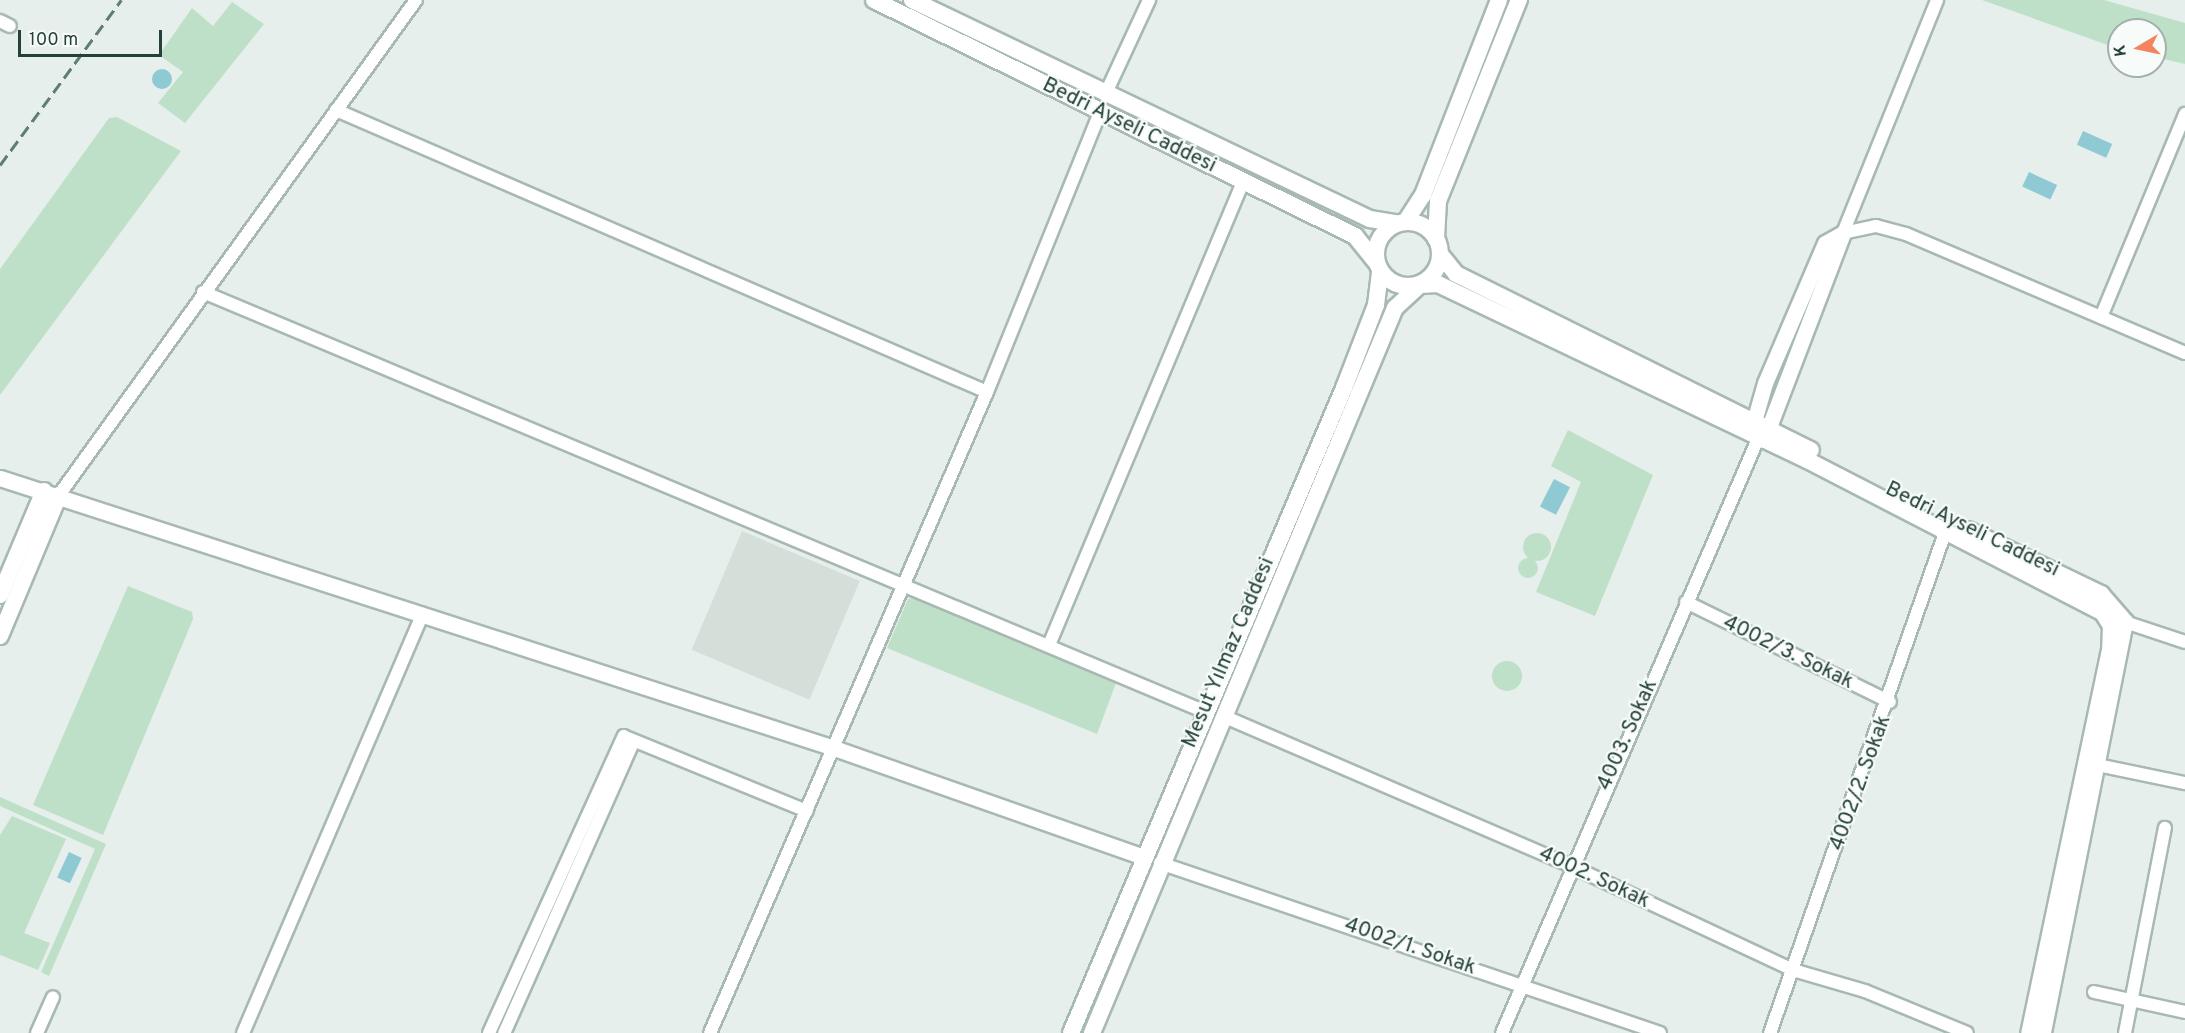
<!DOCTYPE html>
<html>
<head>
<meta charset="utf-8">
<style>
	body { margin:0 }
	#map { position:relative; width:2185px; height:1033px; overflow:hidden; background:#e6efeb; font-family:Overpass,sans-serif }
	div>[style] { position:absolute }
	.built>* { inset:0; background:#d4dfda; transform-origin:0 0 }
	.green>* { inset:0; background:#bfe0c8 }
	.round { border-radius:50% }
	.water>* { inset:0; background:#8ec9d4; transform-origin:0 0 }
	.roads { filter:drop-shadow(2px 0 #a8b8b2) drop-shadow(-2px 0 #a8b8b2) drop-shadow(0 2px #a8b8b2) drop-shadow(0 -2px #a8b8b2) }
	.minor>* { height:12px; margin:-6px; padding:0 6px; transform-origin:6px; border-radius:6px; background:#fff }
	.tertiary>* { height:15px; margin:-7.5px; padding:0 7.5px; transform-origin:7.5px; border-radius:7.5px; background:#fff }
	.secondary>* { height:16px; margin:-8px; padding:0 8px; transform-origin:8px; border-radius:8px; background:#fff }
	.secondary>.ring { margin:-8px; padding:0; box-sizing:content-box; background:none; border:16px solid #fff; border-radius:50% }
	.rail>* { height:3px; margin-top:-1.5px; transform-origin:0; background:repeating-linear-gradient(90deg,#5f7d75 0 12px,transparent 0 18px) }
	span { translate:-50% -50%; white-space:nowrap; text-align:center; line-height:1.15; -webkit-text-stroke:4.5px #f7fbf9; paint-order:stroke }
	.street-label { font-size:21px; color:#24423a }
	.north { position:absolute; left:2107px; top:18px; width:60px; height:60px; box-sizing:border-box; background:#f7fbf9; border:2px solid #a3b1ad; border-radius:50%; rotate:261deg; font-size:16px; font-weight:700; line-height:24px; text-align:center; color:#24423a }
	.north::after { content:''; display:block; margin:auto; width:21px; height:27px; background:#f4845f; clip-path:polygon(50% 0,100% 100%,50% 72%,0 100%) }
	.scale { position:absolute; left:18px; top:30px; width:144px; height:27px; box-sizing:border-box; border:3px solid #24423a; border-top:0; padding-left:8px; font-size:18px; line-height:21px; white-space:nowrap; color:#24423a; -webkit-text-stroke:4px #f7fbf9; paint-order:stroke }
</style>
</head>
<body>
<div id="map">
	<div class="built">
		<div style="left:742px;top:531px;width:128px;height:129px;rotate:23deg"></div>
	</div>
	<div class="green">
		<div style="clip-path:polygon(1982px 0,2104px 0,2185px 23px,2185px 64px,2155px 57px,2155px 30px,2119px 30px,2119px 49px)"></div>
		<div style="clip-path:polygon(232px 2px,264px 24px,185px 123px,158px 103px,183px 72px,159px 55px,192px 8px,213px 26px)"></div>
		<div style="clip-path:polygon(117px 117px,181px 151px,0 395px,0 269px,109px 118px)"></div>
		<div style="clip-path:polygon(1568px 430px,1653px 475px,1595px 616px,1536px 592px,1581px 482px,1551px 466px)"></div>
		<div class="round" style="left:1523px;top:533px;width:28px;height:28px"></div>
		<div class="round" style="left:1518px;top:558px;width:20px;height:20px"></div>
		<div style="clip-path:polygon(128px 586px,192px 612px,193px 619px,103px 835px,33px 805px)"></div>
		<div style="clip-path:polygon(915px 597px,1116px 683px,1097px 734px,887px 648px,908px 599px)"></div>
		<div class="round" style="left:1492px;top:661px;width:30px;height:30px"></div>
		<div style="clip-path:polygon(0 797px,106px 844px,49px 976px,41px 972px,95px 849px,0 806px)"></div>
		<div style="clip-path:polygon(12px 816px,66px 839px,24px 933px,50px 943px,38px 970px,0 955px,0 835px)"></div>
	</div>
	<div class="water">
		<div class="round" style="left:152px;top:69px;width:20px;height:20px"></div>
		<div style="left:2083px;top:131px;width:32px;height:15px;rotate:24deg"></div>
		<div style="left:2029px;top:172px;width:31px;height:16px;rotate:25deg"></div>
		<div style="left:1554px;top:479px;width:18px;height:31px;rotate:27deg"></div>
		<div style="left:69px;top:852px;width:14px;height:28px;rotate:25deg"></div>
	</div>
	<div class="roads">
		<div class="minor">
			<div style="left:0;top:21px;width:11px;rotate:27deg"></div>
			<div style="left:1105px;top:95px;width:105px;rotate:-65.1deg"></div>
			<div style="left:336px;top:110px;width:709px;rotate:23.42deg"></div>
			<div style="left:1843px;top:233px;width:34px;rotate:-12deg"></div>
			<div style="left:1876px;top:226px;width:31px;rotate:15deg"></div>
			<div style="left:1906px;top:234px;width:303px;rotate:23.1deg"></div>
			<div style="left:1843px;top:233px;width:251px;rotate:-68deg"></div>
			<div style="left:203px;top:292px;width:1084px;rotate:22.73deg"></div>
			<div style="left:2101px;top:317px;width:220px;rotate:-67.5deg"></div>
			<div style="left:59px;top:495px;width:610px;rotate:-54.2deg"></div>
			<div style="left:1686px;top:602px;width:227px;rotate:26.1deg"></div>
			<div style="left:2125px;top:622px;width:63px;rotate:18.4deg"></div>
			<div style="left:1049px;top:645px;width:502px;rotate:-67.27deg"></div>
			<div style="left:1223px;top:716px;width:379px;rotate:23.3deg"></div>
			<div style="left:1571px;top:866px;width:245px;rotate:25.1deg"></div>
			<div style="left:1793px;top:970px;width:75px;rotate:16.3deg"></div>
			<div style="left:1865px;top:991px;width:110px;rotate:22.4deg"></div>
			<div style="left:628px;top:738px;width:193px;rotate:22.2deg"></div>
			<div style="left:2098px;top:765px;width:89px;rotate:11.7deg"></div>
			<div style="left:1160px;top:863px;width:528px;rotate:18.78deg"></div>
			<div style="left:2094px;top:992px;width:93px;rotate:12.4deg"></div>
			<div style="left:37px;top:1033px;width:39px;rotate:-66deg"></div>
			<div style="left:243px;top:1033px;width:456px;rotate:-66.8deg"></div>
			<div style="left:489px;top:1033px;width:326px;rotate:-65.6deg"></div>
			<div style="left:624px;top:736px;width:13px;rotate:58deg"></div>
			<div style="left:631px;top:747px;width:313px;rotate:113.9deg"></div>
			<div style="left:710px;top:1033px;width:698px;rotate:-66.63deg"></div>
			<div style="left:987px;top:392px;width:302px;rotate:-68deg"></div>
			<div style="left:1502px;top:1033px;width:647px;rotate:-66.69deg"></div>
			<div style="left:1770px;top:1033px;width:533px;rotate:-70.72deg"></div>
			<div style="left:2125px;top:1033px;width:209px;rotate:-79deg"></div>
		</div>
		<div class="tertiary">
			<div style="left:1751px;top:432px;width:51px;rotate:-74.1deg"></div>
			<div style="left:1765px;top:383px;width:152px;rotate:-66.8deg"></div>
			<div style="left:1825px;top:243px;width:21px;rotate:-29deg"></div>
			<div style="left:1764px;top:440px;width:222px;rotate:-69.1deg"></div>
			<div style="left:0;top:478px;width:877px;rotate:17.94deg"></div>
			<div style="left:834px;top:748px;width:328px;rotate:19.4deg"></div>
		</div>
		<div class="secondary">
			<div style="left:874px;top:0;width:536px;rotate:26.13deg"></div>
			<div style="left:1355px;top:236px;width:33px;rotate:51deg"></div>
			<div style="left:912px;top:0;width:508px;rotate:25.56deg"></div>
			<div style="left:1370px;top:219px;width:26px;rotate:9deg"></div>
			<div style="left:1406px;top:221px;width:31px;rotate:-57deg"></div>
			<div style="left:1423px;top:195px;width:209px;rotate:-68.7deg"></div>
			<div class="ring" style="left:1376px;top:222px;width:48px;height:48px"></div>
			<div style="left:1436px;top:239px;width:38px;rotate:-87deg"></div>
			<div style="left:1438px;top:201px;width:217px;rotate:-68.1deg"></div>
			<div style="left:1440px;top:254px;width:26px;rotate:51deg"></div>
			<div style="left:1456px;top:274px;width:396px;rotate:26.4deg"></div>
			<div style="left:1968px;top:530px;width:148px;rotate:25.7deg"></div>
			<div style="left:2101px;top:594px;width:37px;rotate:49deg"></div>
			<div style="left:2125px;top:622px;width:419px;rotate:101.3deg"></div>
			<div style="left:0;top:595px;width:113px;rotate:-67.1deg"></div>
			<div style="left:0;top:636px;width:153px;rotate:-67.3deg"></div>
			<div style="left:1071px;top:1033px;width:700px;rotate:-67.06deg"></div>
			<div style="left:1344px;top:388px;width:89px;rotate:-68.9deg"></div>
			<div style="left:1376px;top:305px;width:34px;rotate:-83deg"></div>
			<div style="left:1092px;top:1033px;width:786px;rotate:-67.32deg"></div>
			<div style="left:1395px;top:308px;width:34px;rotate:-43deg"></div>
			<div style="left:1420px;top:285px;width:18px;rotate:-3deg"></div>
			<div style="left:1438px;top:284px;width:409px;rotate:25.5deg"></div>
			<div style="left:1807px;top:460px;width:333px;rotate:27.3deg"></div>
			<div style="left:2103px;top:613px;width:15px;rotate:58deg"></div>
			<div style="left:2111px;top:626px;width:24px;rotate:92deg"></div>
			<div style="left:2110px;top:650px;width:391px;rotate:101.9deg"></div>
		</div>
	</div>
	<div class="rail">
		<div style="left:0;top:165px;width:205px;rotate:-53.7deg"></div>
	</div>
	<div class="street-label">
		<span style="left:1129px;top:126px;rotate:26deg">Bedri Ayseli Caddesi</span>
		<span style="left:1972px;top:530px;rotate:26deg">Bedri Ayseli Caddesi</span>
		<span style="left:1229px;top:653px;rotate:-67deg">Mesut Yılmaz Caddesi</span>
		<span style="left:1788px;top:653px;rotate:26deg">4002/3. Sokak</span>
		<span style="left:1628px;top:735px;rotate:-66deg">4003. Sokak</span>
		<span style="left:1861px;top:783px;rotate:-70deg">4002/2. Sokak</span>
		<span style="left:1594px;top:878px;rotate:25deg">4002. Sokak</span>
		<span style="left:1410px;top:947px;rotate:19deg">4002/1. Sokak</span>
	</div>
	<div class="north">K</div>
	<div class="scale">100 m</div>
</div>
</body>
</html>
